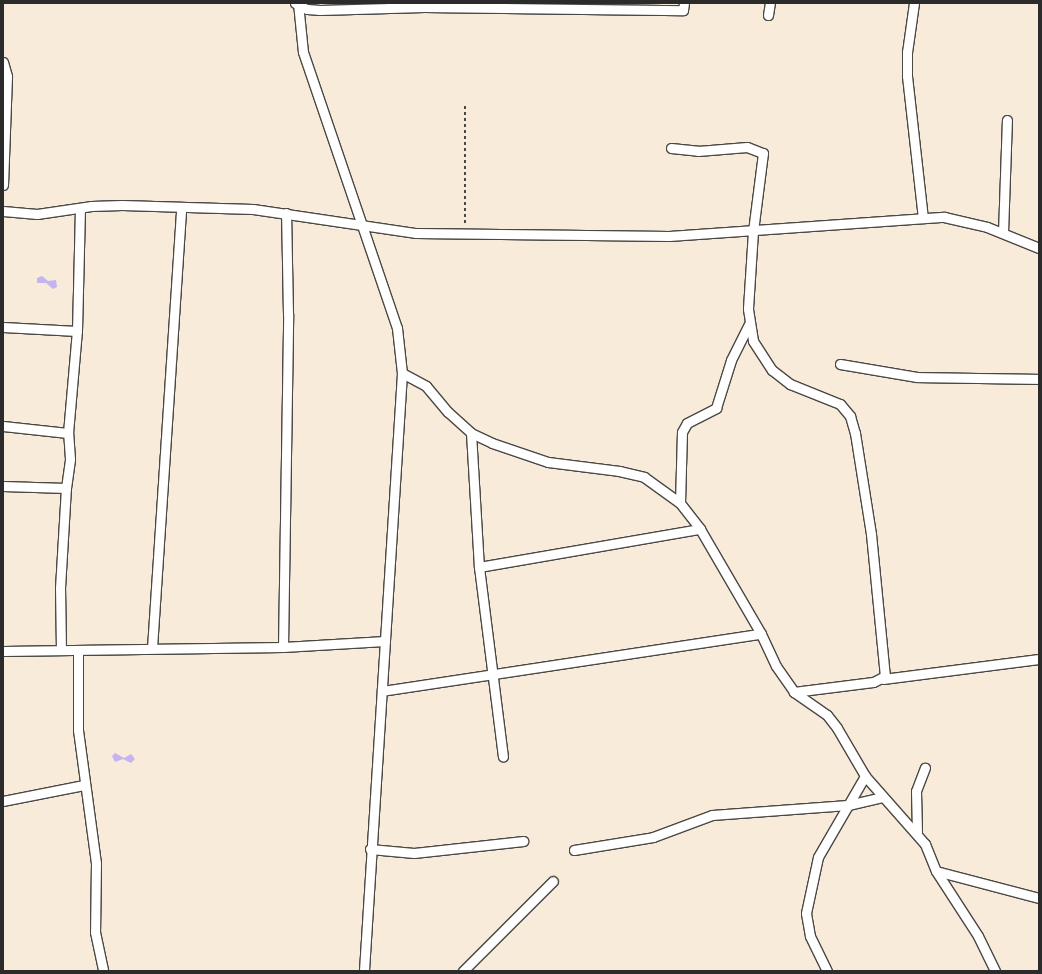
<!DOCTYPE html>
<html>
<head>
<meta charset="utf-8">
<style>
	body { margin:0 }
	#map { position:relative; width:1042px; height:974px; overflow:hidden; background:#f8ebda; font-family:"IM FELL French Canon",serif }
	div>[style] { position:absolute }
	.building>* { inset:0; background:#c6b3f2 }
	.path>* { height:2px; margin-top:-1px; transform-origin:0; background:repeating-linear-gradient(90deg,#4a4845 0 3px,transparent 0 6px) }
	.roads { filter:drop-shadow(1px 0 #4a4845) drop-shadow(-1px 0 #4a4845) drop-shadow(0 1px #4a4845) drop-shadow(0 -1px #4a4845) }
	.street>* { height:9px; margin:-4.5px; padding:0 4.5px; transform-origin:4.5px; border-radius:4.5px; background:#fff }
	span { translate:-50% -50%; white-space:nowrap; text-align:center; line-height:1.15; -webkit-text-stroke:3.5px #fdfcf7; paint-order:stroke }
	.frame { position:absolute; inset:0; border:4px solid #2b2b2b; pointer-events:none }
</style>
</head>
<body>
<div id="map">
	<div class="building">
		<div style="clip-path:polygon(42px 276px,48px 281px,56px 280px,57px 287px,53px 289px,46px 283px,37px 283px,37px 278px)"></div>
		<div style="clip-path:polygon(115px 753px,124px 758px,131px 754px,135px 759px,131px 763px,123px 759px,115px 762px,112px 756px)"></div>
	</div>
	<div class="path">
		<div style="left:465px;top:106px;width:118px;rotate:90deg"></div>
	</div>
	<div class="roads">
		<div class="street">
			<div style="left:295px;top:3px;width:13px;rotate:27deg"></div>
			<div style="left:307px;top:9px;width:13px;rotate:4deg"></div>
			<div style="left:320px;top:10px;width:104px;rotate:-1.7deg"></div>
			<div style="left:424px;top:7px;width:259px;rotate:0.7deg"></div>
			<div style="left:683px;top:10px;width:7px;rotate:-82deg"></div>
			<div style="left:298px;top:3px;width:49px;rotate:84.2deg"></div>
			<div style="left:303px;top:52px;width:292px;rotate:71.2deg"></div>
			<div style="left:397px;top:328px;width:45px;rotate:83.7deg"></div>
			<div style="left:402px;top:373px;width:599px;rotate:93.64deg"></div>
			<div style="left:914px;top:3px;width:49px;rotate:98.1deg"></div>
			<div style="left:907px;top:52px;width:24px;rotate:90deg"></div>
			<div style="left:907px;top:76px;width:143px;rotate:83.6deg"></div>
			<div style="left:768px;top:15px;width:12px;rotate:-81deg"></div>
			<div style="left:3px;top:62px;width:15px;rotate:74deg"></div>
			<div style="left:7px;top:76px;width:109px;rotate:92.1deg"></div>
			<div style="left:671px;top:148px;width:27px;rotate:6deg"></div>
			<div style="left:698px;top:151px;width:49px;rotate:-4.7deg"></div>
			<div style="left:747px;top:147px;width:17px;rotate:21deg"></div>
			<div style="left:763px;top:153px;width:79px;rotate:97.3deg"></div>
			<div style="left:753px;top:231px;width:78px;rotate:93.7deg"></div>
			<div style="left:748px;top:309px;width:32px;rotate:81deg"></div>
			<div style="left:753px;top:341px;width:35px;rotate:57deg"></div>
			<div style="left:772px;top:370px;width:23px;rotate:38deg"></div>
			<div style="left:790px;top:384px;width:54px;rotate:21.8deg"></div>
			<div style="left:840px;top:404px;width:16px;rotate:50deg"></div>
			<div style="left:850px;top:416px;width:18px;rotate:74deg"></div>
			<div style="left:855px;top:433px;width:102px;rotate:81deg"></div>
			<div style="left:871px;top:534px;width:143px;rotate:84.4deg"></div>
			<div style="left:885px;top:676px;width:13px;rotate:153deg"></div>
			<div style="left:873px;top:682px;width:80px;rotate:172.8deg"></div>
			<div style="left:3px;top:211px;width:34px;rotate:5deg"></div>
			<div style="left:37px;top:214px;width:55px;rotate:-8.4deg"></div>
			<div style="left:91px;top:206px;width:31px;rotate:-2deg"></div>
			<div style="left:122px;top:205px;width:131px;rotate:1.7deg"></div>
			<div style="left:253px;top:209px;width:165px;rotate:8.4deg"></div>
			<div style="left:416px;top:233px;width:253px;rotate:0.7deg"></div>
			<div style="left:669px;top:236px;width:276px;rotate:-4deg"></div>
			<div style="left:944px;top:217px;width:44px;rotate:13.1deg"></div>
			<div style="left:987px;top:227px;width:56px;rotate:22deg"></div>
			<div style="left:1003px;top:233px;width:113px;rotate:-88deg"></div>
			<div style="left:3px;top:327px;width:74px;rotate:3.1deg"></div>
			<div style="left:840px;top:364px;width:78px;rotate:9.6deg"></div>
			<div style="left:917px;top:377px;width:122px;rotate:0.9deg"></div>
			<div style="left:402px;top:373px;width:27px;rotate:28deg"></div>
			<div style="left:426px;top:386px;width:34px;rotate:50deg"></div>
			<div style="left:448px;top:412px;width:31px;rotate:42deg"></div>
			<div style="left:471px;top:433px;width:23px;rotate:25deg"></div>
			<div style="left:492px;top:443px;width:59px;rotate:18.7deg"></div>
			<div style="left:548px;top:462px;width:72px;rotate:7.2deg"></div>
			<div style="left:619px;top:471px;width:26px;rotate:13deg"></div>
			<div style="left:644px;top:477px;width:44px;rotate:35.8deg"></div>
			<div style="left:680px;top:503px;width:33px;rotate:52deg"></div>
			<div style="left:700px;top:529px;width:121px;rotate:59.8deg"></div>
			<div style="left:761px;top:634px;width:35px;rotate:65deg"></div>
			<div style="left:776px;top:666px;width:32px;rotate:55deg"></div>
			<div style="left:794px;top:692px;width:40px;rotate:34.9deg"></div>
			<div style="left:827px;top:715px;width:16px;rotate:52deg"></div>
			<div style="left:837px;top:728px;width:56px;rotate:59.7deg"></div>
			<div style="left:865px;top:776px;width:91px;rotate:48.6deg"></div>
			<div style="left:925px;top:844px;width:29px;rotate:68deg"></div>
			<div style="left:936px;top:871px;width:77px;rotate:57.1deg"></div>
			<div style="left:978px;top:936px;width:39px;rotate:64deg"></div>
			<div style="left:3px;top:426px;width:65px;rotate:6.1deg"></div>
			<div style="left:471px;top:433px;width:134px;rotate:86.6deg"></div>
			<div style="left:479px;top:567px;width:191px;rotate:82.8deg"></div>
			<div style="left:3px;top:486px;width:63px;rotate:1.8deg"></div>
			<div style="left:680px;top:503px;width:71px;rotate:-88.4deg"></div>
			<div style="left:682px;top:432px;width:10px;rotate:-61deg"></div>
			<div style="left:687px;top:423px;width:33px;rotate:-27deg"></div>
			<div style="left:716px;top:408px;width:50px;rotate:-72.6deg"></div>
			<div style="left:731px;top:360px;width:40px;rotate:-63.4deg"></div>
			<div style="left:479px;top:567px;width:224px;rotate:-9.8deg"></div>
			<div style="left:283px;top:647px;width:333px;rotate:-89.1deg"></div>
			<div style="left:288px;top:314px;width:101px;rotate:-91.1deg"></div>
			<div style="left:152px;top:648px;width:442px;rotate:-86.2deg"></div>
			<div style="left:61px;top:650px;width:62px;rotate:-90.9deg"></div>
			<div style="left:60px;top:588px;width:100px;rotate:-86.6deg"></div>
			<div style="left:66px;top:488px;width:29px;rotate:-82deg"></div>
			<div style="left:70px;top:459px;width:26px;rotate:-94deg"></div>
			<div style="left:68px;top:433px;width:102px;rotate:-85deg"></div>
			<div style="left:77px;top:331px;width:123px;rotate:-88.6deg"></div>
			<div style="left:78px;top:650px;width:80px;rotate:90deg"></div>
			<div style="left:78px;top:730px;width:134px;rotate:82.3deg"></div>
			<div style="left:96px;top:863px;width:69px;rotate:90.8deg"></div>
			<div style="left:95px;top:932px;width:40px;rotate:78deg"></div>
			<div style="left:3px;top:651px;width:280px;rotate:-0.8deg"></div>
			<div style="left:283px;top:647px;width:102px;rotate:-3.4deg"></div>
			<div style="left:883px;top:679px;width:157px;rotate:-7.3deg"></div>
			<div style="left:382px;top:691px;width:383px;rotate:-8.6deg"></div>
			<div style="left:3px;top:801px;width:83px;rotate:-11.2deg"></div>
			<div style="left:917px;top:832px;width:41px;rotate:-91.4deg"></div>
			<div style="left:916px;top:791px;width:25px;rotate:-69deg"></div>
			<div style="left:370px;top:849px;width:44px;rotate:5.2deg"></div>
			<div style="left:414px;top:853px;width:110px;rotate:-6.3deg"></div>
			<div style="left:574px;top:850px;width:80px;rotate:-9.3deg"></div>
			<div style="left:653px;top:837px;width:63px;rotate:-20.4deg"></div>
			<div style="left:712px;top:815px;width:136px;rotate:-4.2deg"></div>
			<div style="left:848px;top:805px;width:35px;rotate:-13deg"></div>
			<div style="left:936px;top:871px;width:106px;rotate:14.7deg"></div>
			<div style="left:463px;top:971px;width:127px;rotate:-45deg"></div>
			<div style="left:827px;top:971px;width:39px;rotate:-116deg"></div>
			<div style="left:810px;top:936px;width:23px;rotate:-100deg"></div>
			<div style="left:806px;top:913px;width:57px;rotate:-77.9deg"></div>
			<div style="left:818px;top:857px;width:94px;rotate:-59.9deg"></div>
		</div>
	</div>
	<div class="frame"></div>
</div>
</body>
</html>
